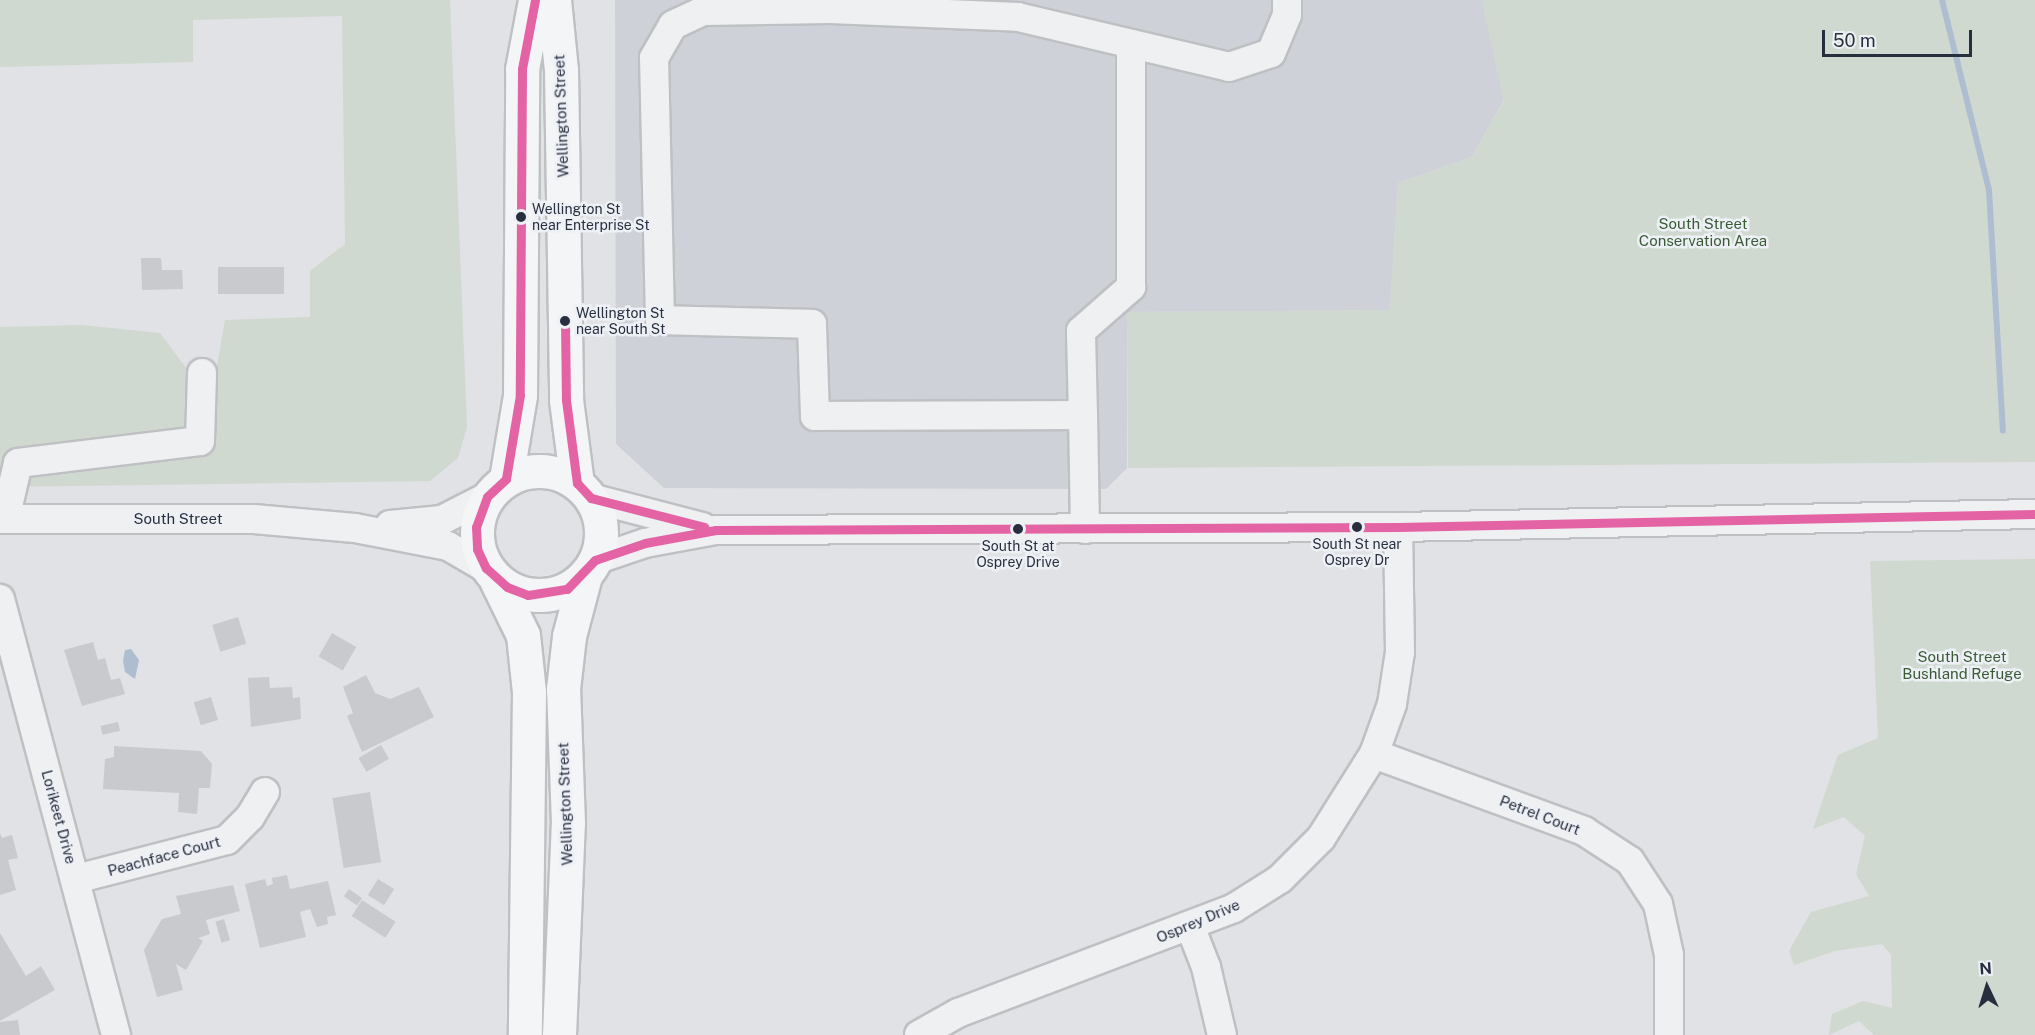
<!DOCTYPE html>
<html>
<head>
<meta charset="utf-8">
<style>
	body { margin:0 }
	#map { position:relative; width:2035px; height:1035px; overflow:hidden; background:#e0e2e5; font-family:"Public Sans",sans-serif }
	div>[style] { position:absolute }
	.built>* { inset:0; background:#ced1d8 }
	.green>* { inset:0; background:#d0d9d0 }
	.water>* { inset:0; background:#aebdd0 }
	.stream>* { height:6px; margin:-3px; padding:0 3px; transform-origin:3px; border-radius:3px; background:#aebdd0 }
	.building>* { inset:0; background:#c8cacd; transform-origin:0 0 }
	.roads { filter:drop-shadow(2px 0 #bec0c3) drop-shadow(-2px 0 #bec0c3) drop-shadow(0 2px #bec0c3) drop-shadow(0 -2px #bec0c3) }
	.minor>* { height:28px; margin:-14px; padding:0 14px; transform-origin:14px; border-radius:14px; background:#eff0f2 }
	.major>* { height:33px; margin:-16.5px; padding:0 16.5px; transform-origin:16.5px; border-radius:16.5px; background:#f4f5f6 }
	.major>.ring { margin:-16.5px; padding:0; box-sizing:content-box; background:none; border:33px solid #f4f5f6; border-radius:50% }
	.bus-1>* { height:9px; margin:-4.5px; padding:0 4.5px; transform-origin:4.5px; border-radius:4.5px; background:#e463a4 }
	.dots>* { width:16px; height:16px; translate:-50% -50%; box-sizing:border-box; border:3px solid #edf0f5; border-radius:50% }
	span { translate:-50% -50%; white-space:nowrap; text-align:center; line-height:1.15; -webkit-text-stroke:5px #edf0f5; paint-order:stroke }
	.bus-label { font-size:14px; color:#272e3e }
	.left { translate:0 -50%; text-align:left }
	.street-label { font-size:15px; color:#272e3e }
	.park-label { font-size:15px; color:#3a5a35 }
	.north { position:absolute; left:1957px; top:957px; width:60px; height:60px; -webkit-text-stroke:4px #edf0f5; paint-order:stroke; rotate:356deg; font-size:16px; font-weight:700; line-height:24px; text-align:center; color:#272e3e }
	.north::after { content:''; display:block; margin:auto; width:21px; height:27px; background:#272e3e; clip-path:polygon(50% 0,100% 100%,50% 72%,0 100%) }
	.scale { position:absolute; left:1822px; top:30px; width:150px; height:27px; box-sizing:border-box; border:3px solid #272e3e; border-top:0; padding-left:8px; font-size:18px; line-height:21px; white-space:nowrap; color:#272e3e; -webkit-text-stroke:4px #edf0f5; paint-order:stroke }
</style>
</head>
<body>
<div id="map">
	<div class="built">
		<div style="clip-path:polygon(615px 0,1482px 0,1504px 100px,1472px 157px,1398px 183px,1390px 310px,1127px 312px,1127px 468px,1106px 489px,664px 488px,616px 444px)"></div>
	</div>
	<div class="green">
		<div style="clip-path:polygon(0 0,450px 0,467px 427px,458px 458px,430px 481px,0 487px,0 327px,82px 325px,160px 333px,190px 373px,216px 372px,225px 320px,310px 317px,310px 271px,345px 244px,342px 16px,193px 20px,193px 62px,0 67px)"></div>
		<div style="clip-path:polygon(1482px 0,2035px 0,2035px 462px,1128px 468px,1127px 312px,1390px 310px,1398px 183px,1472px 157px,1504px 101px)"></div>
		<div style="clip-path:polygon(2035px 559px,2035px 1035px,1874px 1035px,1859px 1021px,1829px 1035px,1832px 1014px,1863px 1001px,1892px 1008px,1891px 955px,1882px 944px,1835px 951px,1794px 965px,1789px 951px,1811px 912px,1869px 896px,1856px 874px,1865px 836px,1844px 817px,1813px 829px,1838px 755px,1878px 738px,1870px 561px)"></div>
	</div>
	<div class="water">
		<div style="clip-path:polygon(131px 649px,139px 660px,135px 679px,125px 672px,123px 661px,125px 650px)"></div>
	</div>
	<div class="stream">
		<div style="left:1942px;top:0;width:196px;rotate:76.1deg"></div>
		<div style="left:1989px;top:190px;width:241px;rotate:86.7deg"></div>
	</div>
	<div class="building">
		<div style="clip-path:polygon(141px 258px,161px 258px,162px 270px,182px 270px,183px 289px,142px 290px)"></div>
		<div style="left:218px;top:267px;width:66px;height:27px"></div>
		<div style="left:238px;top:617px;width:28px;height:27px;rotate:73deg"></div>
		<div style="left:332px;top:633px;width:28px;height:27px;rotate:30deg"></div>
		<div style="clip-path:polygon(93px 642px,98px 660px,105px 658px,111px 680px,120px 678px,125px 694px,82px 706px,64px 650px)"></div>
		<div style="clip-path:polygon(366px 675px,375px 693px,390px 699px,419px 687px,434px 717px,362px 752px,347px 716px,353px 713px,343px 687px)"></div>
		<div style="clip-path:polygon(269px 677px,270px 688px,292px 687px,293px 698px,300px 697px,301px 719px,251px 727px,248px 678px)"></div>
		<div style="left:211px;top:697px;width:24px;height:18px;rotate:73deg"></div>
		<div style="left:118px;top:722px;width:9px;height:18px;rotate:77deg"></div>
		<div style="left:381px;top:745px;width:16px;height:26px;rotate:60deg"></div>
		<div style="clip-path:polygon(114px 746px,201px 751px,212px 764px,210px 788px,199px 788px,197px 814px,178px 812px,179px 793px,103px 789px,105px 759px,114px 757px)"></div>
		<div style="left:370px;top:792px;width:71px;height:38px;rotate:81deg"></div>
		<div style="clip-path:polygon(0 833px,2px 838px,12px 835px,18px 858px,8px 860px,16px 890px,0 895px)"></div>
		<div style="clip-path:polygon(287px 875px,290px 889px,328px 881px,336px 915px,327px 917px,328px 924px,317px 927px,310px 909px,300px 912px,306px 937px,260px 948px,245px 884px,265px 879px,267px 886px,273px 884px,272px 878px)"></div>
		<div style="left:378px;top:879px;width:19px;height:19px;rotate:32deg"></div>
		<div style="clip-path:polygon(233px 885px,240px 911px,206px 920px,210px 934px,198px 938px,203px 941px,186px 970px,176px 964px,183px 990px,157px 997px,144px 950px,162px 919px,181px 914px,176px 896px)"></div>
		<div style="left:349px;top:889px;width:16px;height:9px;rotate:35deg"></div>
		<div style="left:362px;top:900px;width:40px;height:19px;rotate:33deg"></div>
		<div style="left:224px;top:919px;width:22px;height:9px;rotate:74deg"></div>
		<div style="clip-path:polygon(0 933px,26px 976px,41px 966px,55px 990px,0 1021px)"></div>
		<div style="clip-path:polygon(18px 1020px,20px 1035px,0 1035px,0 1022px)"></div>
	</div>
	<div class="roads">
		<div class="minor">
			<div style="left:1083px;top:415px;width:84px;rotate:-91.4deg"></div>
			<div style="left:1081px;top:331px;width:67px;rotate:-41.3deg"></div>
			<div style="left:1131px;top:287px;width:243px;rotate:-90deg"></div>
			<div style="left:591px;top:498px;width:115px;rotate:14.6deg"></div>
			<div style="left:0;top:519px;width:254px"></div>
			<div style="left:254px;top:519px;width:101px;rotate:5.1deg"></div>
			<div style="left:355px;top:528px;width:95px;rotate:11deg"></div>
			<div style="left:448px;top:546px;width:44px;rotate:30.1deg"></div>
			<div style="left:5px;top:519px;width:57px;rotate:-76.9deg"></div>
			<div style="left:18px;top:463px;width:183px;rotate:-6.9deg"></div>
			<div style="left:200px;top:441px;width:68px;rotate:-88.3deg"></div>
			<div style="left:390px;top:525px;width:52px;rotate:-5.5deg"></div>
			<div style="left:442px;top:520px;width:51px;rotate:-27.1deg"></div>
			<div style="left:1085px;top:529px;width:114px;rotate:-91deg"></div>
			<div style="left:1083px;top:415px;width:268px;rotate:179.8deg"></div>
			<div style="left:815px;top:416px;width:92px;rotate:-91.9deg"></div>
			<div style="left:812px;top:324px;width:152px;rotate:-178.5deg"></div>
			<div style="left:660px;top:320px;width:262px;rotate:-91.3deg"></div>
			<div style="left:654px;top:58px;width:38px;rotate:-60deg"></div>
			<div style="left:673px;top:25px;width:33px;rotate:-25deg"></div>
			<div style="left:703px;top:11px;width:127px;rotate:-0.9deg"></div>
			<div style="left:830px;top:9px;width:188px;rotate:2.4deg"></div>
			<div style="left:1018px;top:17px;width:217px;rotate:13.3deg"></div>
			<div style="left:1229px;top:67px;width:44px;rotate:-18.4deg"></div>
			<div style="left:1271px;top:53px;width:41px;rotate:-67.2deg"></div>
			<div style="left:1287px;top:15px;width:15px;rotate:-90deg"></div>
			<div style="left:595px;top:560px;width:53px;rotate:-18.8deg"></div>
			<div style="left:645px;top:543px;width:72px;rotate:-10.4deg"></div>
			<div style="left:716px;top:530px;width:682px;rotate:-0.25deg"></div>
			<div style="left:1398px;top:527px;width:637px;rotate:-1.17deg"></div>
			<div style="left:0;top:599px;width:451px;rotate:75.1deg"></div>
			<div style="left:1374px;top:754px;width:224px;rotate:20.1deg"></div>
			<div style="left:1584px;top:831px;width:55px;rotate:33.1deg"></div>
			<div style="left:1630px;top:861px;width:51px;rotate:56.9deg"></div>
			<div style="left:1658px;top:904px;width:52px;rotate:77.8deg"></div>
			<div style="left:1669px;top:955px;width:80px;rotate:90deg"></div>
			<div style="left:76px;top:879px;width:156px;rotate:-14.5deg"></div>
			<div style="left:227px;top:840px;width:33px;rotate:-45deg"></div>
			<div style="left:250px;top:817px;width:29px;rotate:-59deg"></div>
			<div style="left:1190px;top:926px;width:44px;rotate:68.7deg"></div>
			<div style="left:1206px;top:967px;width:70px;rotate:76.8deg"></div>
			<div style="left:919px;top:1035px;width:45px;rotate:-29.4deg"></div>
			<div style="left:958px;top:1013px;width:295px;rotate:-20.8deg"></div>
			<div style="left:1234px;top:908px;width:54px;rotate:-32.2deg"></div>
			<div style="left:1280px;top:879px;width:58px;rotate:-45deg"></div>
			<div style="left:1321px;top:838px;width:99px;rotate:-57.8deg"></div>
			<div style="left:1374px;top:754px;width:53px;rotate:-70.2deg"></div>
			<div style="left:1392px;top:704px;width:53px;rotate:-81.3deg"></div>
			<div style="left:1400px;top:652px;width:125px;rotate:-90.9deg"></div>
		</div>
		<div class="major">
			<div style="left:554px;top:0;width:70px;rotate:84.3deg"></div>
			<div style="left:561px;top:70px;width:330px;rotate:89.1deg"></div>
			<div style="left:566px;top:400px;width:84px;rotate:82.5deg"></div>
			<div class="ring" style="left:477px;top:471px;width:91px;height:91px"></div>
			<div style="left:506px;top:479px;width:85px;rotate:-80.5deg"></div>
			<div style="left:520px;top:395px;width:326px;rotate:-89.6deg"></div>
			<div style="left:522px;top:69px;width:70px;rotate:-79.3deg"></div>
			<div style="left:496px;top:580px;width:61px;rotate:63.9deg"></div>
			<div style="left:523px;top:635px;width:57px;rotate:84deg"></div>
			<div style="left:529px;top:692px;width:343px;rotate:90.7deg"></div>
			<div style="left:559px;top:1035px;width:212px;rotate:-87.6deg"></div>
			<div style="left:568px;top:823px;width:134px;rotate:-92.1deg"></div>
			<div style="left:563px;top:689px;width:53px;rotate:-83.5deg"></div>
			<div style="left:569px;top:636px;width:62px;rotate:-75.1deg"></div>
		</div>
	</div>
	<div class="bus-1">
		<div style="left:535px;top:0;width:70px;rotate:100.7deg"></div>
		<div style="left:522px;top:69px;width:326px;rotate:90.4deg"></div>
		<div style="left:520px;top:395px;width:85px;rotate:99.5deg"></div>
		<div style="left:506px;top:479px;width:26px;rotate:137deg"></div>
		<div style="left:487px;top:497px;width:32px;rotate:110deg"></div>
		<div style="left:476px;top:527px;width:22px;rotate:87deg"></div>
		<div style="left:477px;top:549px;width:21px;rotate:65deg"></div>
		<div style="left:486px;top:568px;width:28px;rotate:42deg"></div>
		<div style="left:507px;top:587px;width:22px;rotate:21deg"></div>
		<div style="left:528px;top:595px;width:39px;rotate:-9deg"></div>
		<div style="left:567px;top:589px;width:40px;rotate:-46deg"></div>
		<div style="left:595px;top:560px;width:53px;rotate:-18.8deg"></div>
		<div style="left:645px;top:543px;width:72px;rotate:-10.4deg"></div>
		<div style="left:716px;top:530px;width:682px;rotate:-0.25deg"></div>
		<div style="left:1398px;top:527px;width:637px;rotate:-1.17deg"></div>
		<div style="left:565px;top:321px;width:79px;rotate:89.3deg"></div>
		<div style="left:566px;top:400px;width:84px;rotate:82.5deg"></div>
		<div style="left:577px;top:483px;width:21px;rotate:47deg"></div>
		<div style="left:591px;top:498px;width:117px;rotate:14.4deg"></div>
	</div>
	<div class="dots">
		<div style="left:521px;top:217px;background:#272e3e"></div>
		<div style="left:565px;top:321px;background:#272e3e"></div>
		<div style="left:1357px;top:527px;background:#272e3e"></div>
		<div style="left:1018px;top:529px;background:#272e3e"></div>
	</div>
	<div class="bus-label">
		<span class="left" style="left:532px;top:217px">Wellington St<br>near Enterprise St</span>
		<span class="left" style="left:576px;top:321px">Wellington St<br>near South St</span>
		<span style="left:1357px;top:552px">South St near<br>Osprey Dr</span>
		<span style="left:1018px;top:554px">South St at<br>Osprey Drive</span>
	</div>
	<div class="street-label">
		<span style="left:561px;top:116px;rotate:-92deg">Wellington Street</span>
		<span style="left:178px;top:519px">South Street</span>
		<span style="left:565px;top:804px;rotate:-92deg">Wellington Street</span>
		<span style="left:1540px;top:815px;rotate:21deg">Petrel Court</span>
		<span style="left:59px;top:817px;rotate:75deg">Lorikeet Drive</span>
		<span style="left:164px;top:856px;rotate:-15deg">Peachface Court</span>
		<span style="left:1198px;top:921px;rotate:-23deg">Osprey Drive</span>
	</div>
	<div class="park-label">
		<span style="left:1703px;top:232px">South Street<br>Conservation Area</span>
		<span style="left:1962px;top:665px">South Street<br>Bushland Refuge</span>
	</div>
	<div class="north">N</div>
	<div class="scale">50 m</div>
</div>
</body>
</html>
